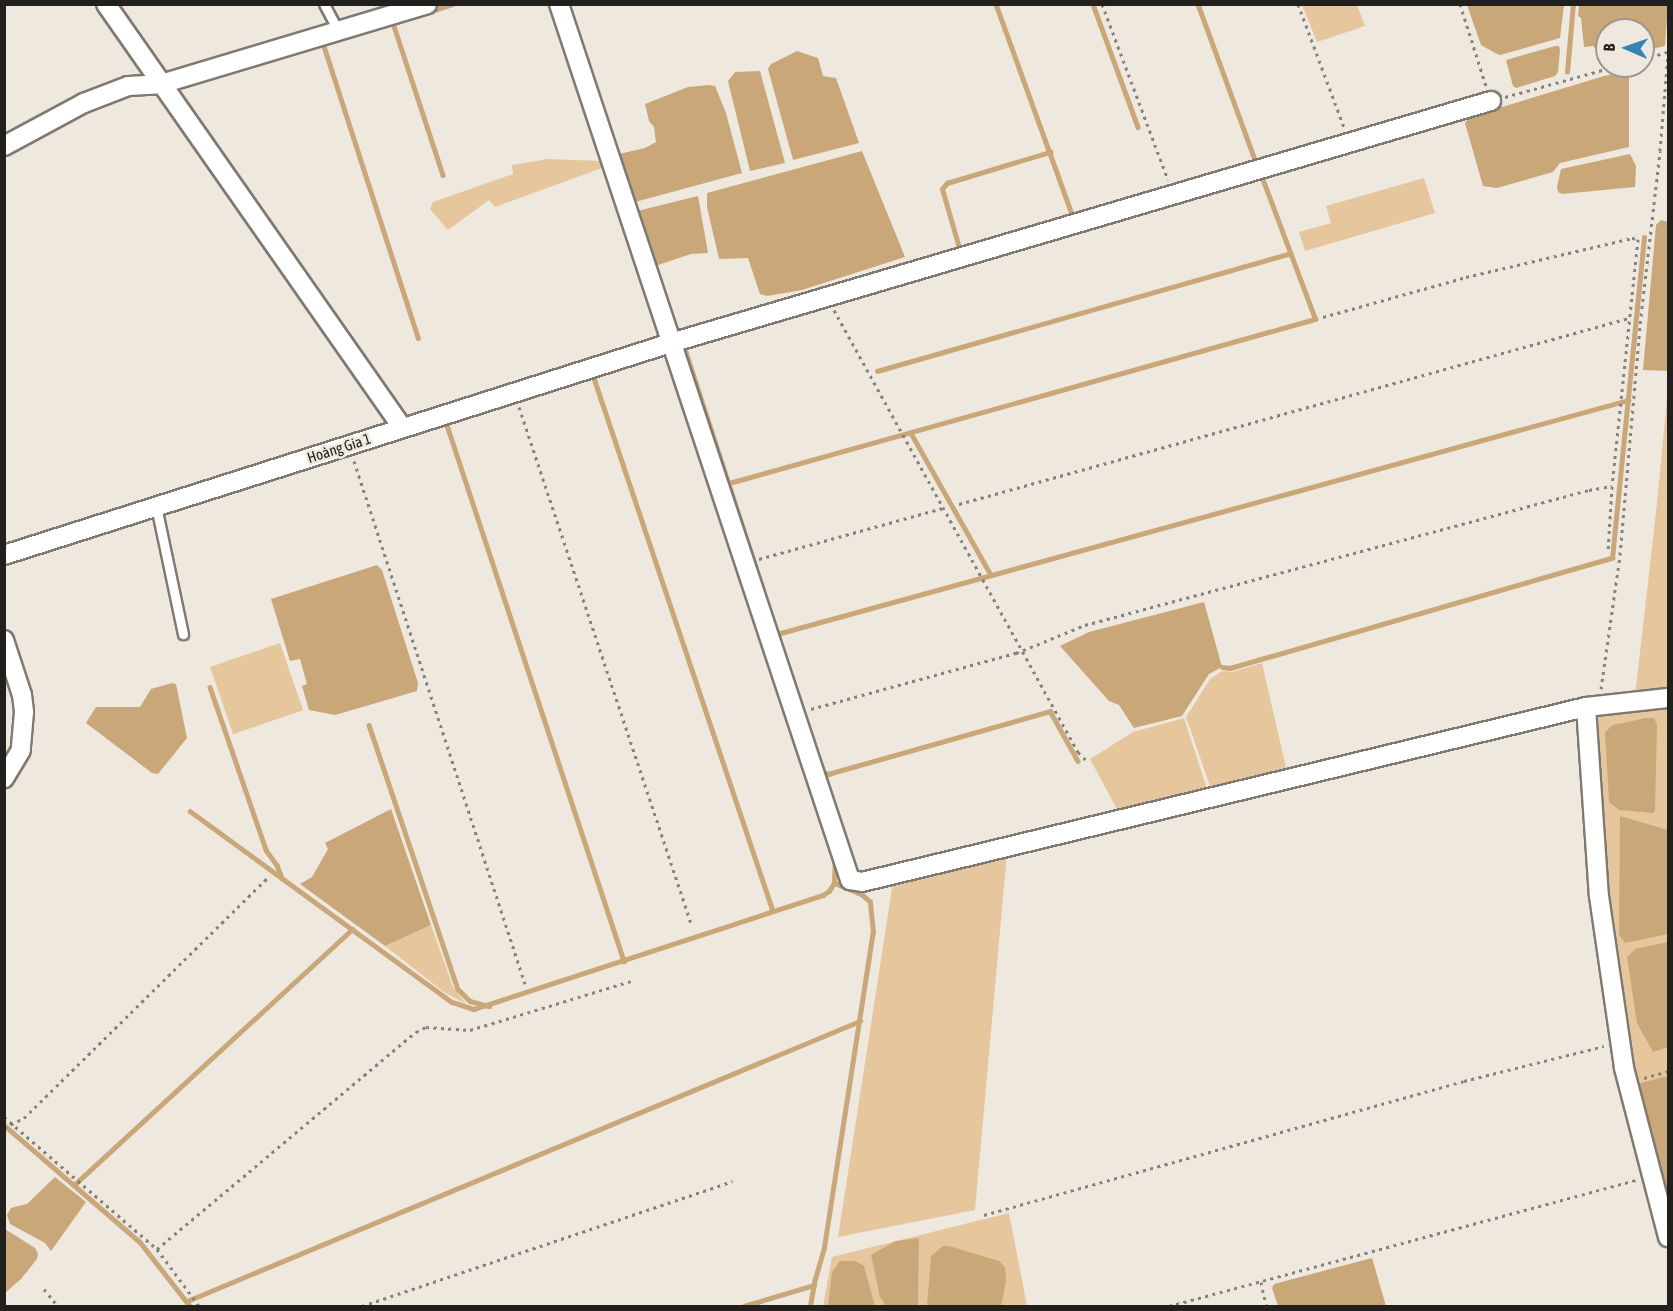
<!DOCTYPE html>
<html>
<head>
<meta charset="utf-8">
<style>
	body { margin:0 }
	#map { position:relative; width:1673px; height:1311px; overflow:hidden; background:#eee8df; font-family:"Asap Condensed",sans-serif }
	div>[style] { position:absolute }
	.green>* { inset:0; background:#e6c79d; transform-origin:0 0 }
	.water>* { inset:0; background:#c9a779 }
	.stream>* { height:4.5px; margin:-2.25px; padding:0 2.25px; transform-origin:2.25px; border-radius:2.25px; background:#c9a779 }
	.path>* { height:3px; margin-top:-1.5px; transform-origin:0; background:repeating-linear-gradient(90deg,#86827c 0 3px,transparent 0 7.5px) }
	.roads { filter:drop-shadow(2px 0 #7f7971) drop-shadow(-2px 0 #7f7971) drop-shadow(0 2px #7f7971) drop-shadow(0 -2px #7f7971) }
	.service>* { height:9px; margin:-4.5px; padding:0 4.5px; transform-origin:4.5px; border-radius:4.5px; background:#fff }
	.minor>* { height:18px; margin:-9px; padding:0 9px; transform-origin:9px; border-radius:9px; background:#fff }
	span { translate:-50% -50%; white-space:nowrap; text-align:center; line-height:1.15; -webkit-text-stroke:5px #eee8df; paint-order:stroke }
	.street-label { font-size:15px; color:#22201d }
	.frame { position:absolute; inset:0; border:6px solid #22201d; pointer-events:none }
	.north { position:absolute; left:1595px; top:18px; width:60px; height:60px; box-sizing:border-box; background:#eee8df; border:2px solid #9c9891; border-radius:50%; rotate:272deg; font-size:16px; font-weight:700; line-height:24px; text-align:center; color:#22201d }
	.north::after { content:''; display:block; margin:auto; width:21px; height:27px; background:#3484b5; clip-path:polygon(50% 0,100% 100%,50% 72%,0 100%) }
</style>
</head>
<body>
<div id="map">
	<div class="green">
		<div style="clip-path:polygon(1302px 5px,1357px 5px,1365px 26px,1317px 42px)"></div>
		<div style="clip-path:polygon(548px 159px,600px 161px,602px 168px,495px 207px,489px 200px,448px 230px,430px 209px,433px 202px,513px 174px,512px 165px)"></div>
		<div style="clip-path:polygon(1424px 178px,1435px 213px,1305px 251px,1299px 232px,1331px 223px,1326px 206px)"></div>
		<div style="clip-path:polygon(1668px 388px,1668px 693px,1635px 696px,1657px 503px)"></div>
		<div style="left:280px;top:643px;width:71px;height:74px;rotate:71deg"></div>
		<div style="clip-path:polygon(1262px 663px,1287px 772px,1211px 789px,1186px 717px,1210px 679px,1222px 671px,1232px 672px)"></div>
		<div style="clip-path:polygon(1668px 703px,1668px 1221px,1633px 1090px,1603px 894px,1591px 718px,1596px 712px)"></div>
		<div style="clip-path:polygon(1184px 718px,1208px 792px,1121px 813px,1118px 811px,1090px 759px,1133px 732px)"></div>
		<div style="clip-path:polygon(1007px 853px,975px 1210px,838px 1237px,893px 882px)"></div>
		<div style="clip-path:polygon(431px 925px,453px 987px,466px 1004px,444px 992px,385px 946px)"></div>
		<div style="clip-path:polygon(1009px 1213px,1027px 1306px,823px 1306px,832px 1257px)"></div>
	</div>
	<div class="water">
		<div style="clip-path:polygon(1467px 5px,1564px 5px,1560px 38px,1500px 55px,1495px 53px,1481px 45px)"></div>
		<div style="clip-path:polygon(1579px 5px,1668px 5px,1665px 46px,1643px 51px,1643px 30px,1607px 30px,1605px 60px,1593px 46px,1584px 47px,1581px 18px,1578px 16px)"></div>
		<div style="clip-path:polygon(1555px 46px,1559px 46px,1560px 50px,1558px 72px,1555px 76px,1516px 88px,1513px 86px,1506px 60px)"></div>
		<div style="clip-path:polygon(797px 51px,818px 58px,823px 76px,836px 78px,859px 143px,793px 160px,768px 69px,771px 64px)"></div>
		<div style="clip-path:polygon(760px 71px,785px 163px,750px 171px,728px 81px,735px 72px)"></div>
		<div style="clip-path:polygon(1629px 71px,1629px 147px,1560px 163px,1553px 172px,1497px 188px,1483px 186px,1465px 123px,1469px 117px,1604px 76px)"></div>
		<div style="clip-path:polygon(709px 85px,715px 86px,726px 113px,742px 173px,635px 202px,619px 154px,645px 148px,656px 142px,654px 127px,649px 121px,645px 104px,688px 87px)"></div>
		<div style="clip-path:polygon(862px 151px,905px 257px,802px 290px,767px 296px,760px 294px,748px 258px,719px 259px,707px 207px,707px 193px)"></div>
		<div style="clip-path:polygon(1630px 154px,1636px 166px,1635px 187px,1562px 194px,1558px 192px,1557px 187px,1561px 169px)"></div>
		<div style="clip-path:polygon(698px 196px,708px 253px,691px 254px,655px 266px,637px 211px)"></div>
		<div style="clip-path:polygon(1661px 220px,1668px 222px,1668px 371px,1643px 370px,1656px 225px)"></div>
		<div style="clip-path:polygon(377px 565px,382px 570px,418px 683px,417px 691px,335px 715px,309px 710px,302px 686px,307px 684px,300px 659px,290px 661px,271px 599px)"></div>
		<div style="clip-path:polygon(1204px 602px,1222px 667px,1209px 674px,1182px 716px,1134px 728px,1119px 705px,1109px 701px,1060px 646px,1089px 632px)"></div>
		<div style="clip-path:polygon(172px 683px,176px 684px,187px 738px,158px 774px,152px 773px,86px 723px,96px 707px,140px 707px,151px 689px)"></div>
		<div style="clip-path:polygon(1646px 718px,1654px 718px,1657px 725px,1655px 811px,1653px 813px,1619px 810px,1609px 802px,1605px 732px,1613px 725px)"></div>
		<div style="clip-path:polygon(391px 809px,431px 925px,385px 946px,300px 884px,312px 877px,328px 849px,325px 843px)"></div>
		<div style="clip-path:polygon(1620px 816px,1668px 830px,1668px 934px,1625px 943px,1619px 935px)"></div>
		<div style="clip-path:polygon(1668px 942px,1668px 1047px,1653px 1052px,1637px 1023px,1627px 957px,1635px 949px)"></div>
		<div style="clip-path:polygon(1668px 1076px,1668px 1198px,1637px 1084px)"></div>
		<div style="clip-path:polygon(55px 1177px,86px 1202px,51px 1251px,45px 1243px,10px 1224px,7px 1215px,11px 1208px,27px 1204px)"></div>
		<div style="clip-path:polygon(5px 1229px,35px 1248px,38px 1254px,37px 1259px,21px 1279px,5px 1293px)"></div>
		<div style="clip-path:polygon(919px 1238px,918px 1306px,886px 1306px,880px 1297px,871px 1255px,896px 1241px)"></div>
		<div style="clip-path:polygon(943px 1246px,949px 1246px,999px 1261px,1005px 1267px,1006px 1282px,1001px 1306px,927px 1306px,931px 1256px)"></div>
		<div style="clip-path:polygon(1372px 1258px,1386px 1306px,1278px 1306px,1272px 1288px,1274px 1284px)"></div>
		<div style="clip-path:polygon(840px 1261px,855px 1261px,864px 1266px,875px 1306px,828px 1306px,832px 1272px)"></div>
	</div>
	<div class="stream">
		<div style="left:996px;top:4px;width:226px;rotate:70.1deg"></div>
		<div style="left:1093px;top:4px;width:131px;rotate:69.9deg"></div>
		<div style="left:1198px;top:4px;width:171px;rotate:69.9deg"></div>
		<div style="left:428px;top:12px;width:26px;rotate:-18deg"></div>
		<div style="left:393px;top:23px;width:160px;rotate:71.8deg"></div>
		<div style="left:323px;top:43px;width:310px;rotate:72.1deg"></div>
		<div style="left:1567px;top:72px;width:68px;rotate:-85deg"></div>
		<div style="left:959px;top:248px;width:61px;rotate:-106.1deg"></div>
		<div style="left:942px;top:189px;width:8px;rotate:-50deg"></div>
		<div style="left:947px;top:183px;width:108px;rotate:-16.8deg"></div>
		<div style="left:686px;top:352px;width:249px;rotate:72deg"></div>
		<div style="left:877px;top:371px;width:430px;rotate:-15.9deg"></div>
		<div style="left:593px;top:375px;width:565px;rotate:71.44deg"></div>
		<div style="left:446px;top:422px;width:568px;rotate:71.72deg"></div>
		<div style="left:911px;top:433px;width:163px;rotate:60.6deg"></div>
		<div style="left:729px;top:483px;width:609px;rotate:-15.63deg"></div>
		<div style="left:1315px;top:319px;width:156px;rotate:-110.6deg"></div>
		<div style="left:777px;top:634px;width:883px;rotate:-15.37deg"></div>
		<div style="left:1222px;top:667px;width:8px;rotate:7deg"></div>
		<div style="left:1230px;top:668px;width:398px;rotate:-16.1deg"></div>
		<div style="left:1612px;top:558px;width:322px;rotate:-84.3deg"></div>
		<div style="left:210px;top:687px;width:172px;rotate:71deg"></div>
		<div style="left:266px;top:850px;width:19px;rotate:54deg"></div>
		<div style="left:277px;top:865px;width:14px;rotate:69deg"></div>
		<div style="left:369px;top:725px;width:279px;rotate:71.4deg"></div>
		<div style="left:458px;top:989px;width:17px;rotate:45deg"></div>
		<div style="left:470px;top:1001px;width:20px;rotate:15deg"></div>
		<div style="left:821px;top:771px;width:8px;rotate:23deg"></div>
		<div style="left:828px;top:774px;width:231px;rotate:-15.8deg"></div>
		<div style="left:1050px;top:711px;width:57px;rotate:60.8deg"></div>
		<div style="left:190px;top:811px;width:324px;rotate:36.1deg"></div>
		<div style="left:452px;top:1002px;width:23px;rotate:18deg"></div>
		<div style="left:474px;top:1009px;width:367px;rotate:-18.1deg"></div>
		<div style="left:823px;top:895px;width:7px;rotate:-34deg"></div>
		<div style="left:829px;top:891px;width:9px;rotate:-58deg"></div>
		<div style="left:834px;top:883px;width:23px;rotate:-88deg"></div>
		<div style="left:4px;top:1125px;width:179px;rotate:40.7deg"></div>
		<div style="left:140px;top:1242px;width:81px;rotate:52deg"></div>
		<div style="left:74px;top:1185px;width:378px;rotate:-42.6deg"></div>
		<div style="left:187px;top:1301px;width:729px;rotate:-22.59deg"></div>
		<div style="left:744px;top:1306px;width:73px;rotate:-16.7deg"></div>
		<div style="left:810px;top:1306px;width:27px;rotate:-80deg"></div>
		<div style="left:815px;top:1279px;width:33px;rotate:-74deg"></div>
		<div style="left:824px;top:1247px;width:319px;rotate:-81.2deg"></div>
		<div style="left:873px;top:932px;width:30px;rotate:-96deg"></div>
		<div style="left:870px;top:902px;width:11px;rotate:-139deg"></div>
		<div style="left:862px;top:895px;width:30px;rotate:-157deg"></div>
	</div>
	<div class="path">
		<div style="left:1102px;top:4px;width:188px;rotate:69.4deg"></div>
		<div style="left:1298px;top:4px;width:131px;rotate:69.5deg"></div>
		<div style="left:1460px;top:4px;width:86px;rotate:72.4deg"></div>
		<div style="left:1643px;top:59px;width:26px;rotate:-16deg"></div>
		<div style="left:1505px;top:97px;width:116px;rotate:-15.5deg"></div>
		<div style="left:834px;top:310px;width:505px;rotate:61.1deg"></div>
		<div style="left:1078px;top:752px;width:13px;rotate:45deg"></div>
		<div style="left:1323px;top:317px;width:148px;rotate:-15.6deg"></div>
		<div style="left:1466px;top:277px;width:171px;rotate:-13.2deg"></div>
		<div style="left:1632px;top:238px;width:6px;rotate:9deg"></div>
		<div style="left:1638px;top:239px;width:248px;rotate:96deg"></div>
		<div style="left:1612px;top:486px;width:66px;rotate:93.5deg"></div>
		<div style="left:519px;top:407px;width:547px;rotate:71.57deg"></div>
		<div style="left:354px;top:461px;width:550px;rotate:71.89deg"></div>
		<div style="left:959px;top:504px;width:695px;rotate:-15.52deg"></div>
		<div style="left:759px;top:559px;width:191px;rotate:-15.5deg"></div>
		<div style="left:1601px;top:689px;width:135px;rotate:-81.9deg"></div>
		<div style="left:1620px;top:555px;width:240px;rotate:-85deg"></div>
		<div style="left:1641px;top:316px;width:166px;rotate:-83.4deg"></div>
		<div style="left:1660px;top:151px;width:98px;rotate:-85.3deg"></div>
		<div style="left:811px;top:709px;width:213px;rotate:-15.3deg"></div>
		<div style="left:1016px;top:653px;width:74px;rotate:-22.1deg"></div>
		<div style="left:1085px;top:625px;width:522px;rotate:-15deg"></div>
		<div style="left:1589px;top:490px;width:23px;rotate:-10deg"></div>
		<div style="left:1644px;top:1078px;width:25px;rotate:-16deg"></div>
		<div style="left:4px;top:1117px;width:202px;rotate:40.8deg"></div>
		<div style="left:157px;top:1249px;width:71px;rotate:53.6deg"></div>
		<div style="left:4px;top:1128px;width:22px;rotate:-27deg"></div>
		<div style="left:24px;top:1118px;width:343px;rotate:-44.6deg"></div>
		<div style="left:984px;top:1215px;width:498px;rotate:-15.6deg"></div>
		<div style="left:1464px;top:1081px;width:144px;rotate:-14deg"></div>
		<div style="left:157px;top:1249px;width:338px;rotate:-40deg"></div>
		<div style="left:416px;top:1032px;width:11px;rotate:-27deg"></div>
		<div style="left:426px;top:1027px;width:44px;rotate:3.9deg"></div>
		<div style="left:470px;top:1030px;width:168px;rotate:-16.9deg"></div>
		<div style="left:1261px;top:1282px;width:25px;rotate:78deg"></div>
		<div style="left:44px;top:1289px;width:22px;rotate:51deg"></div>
		<div style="left:362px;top:1306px;width:391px;rotate:-18.6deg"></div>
		<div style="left:1169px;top:1306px;width:484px;rotate:-15.1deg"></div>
	</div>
	<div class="roads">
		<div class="service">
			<div style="left:324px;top:4px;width:30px;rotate:62deg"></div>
			<div style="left:156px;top:506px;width:131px;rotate:78.1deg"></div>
		</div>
		<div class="minor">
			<div style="left:106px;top:4px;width:516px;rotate:55.02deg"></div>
			<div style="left:559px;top:4px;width:923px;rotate:71.62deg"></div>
			<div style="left:850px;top:880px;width:12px;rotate:9deg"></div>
			<div style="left:862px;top:882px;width:745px;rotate:-13.59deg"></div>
			<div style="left:1586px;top:707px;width:82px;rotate:-6.3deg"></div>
			<div style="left:4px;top:146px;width:91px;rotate:-28.3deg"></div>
			<div style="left:84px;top:103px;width:47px;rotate:-21.1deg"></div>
			<div style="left:128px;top:86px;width:33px;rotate:-3deg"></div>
			<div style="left:161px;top:84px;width:278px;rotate:-16.7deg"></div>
			<div style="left:4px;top:555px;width:703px;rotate:-17.64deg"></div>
			<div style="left:674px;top:342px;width:852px;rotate:-16.44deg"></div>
			<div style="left:4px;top:640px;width:58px;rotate:71.9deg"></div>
			<div style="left:22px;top:695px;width:17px;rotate:83deg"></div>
			<div style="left:24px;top:712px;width:38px;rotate:95deg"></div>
			<div style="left:21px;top:750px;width:33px;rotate:121deg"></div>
			<div style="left:1586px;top:707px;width:189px;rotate:86.1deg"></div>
			<div style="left:1599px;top:896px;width:174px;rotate:81.7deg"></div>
			<div style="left:1624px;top:1068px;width:175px;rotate:75.4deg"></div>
		</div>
	</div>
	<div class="street-label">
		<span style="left:339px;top:448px;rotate:-18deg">Hoàng Gia 1</span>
	</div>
	<div class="frame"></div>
	<div class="north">B</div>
</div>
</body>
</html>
